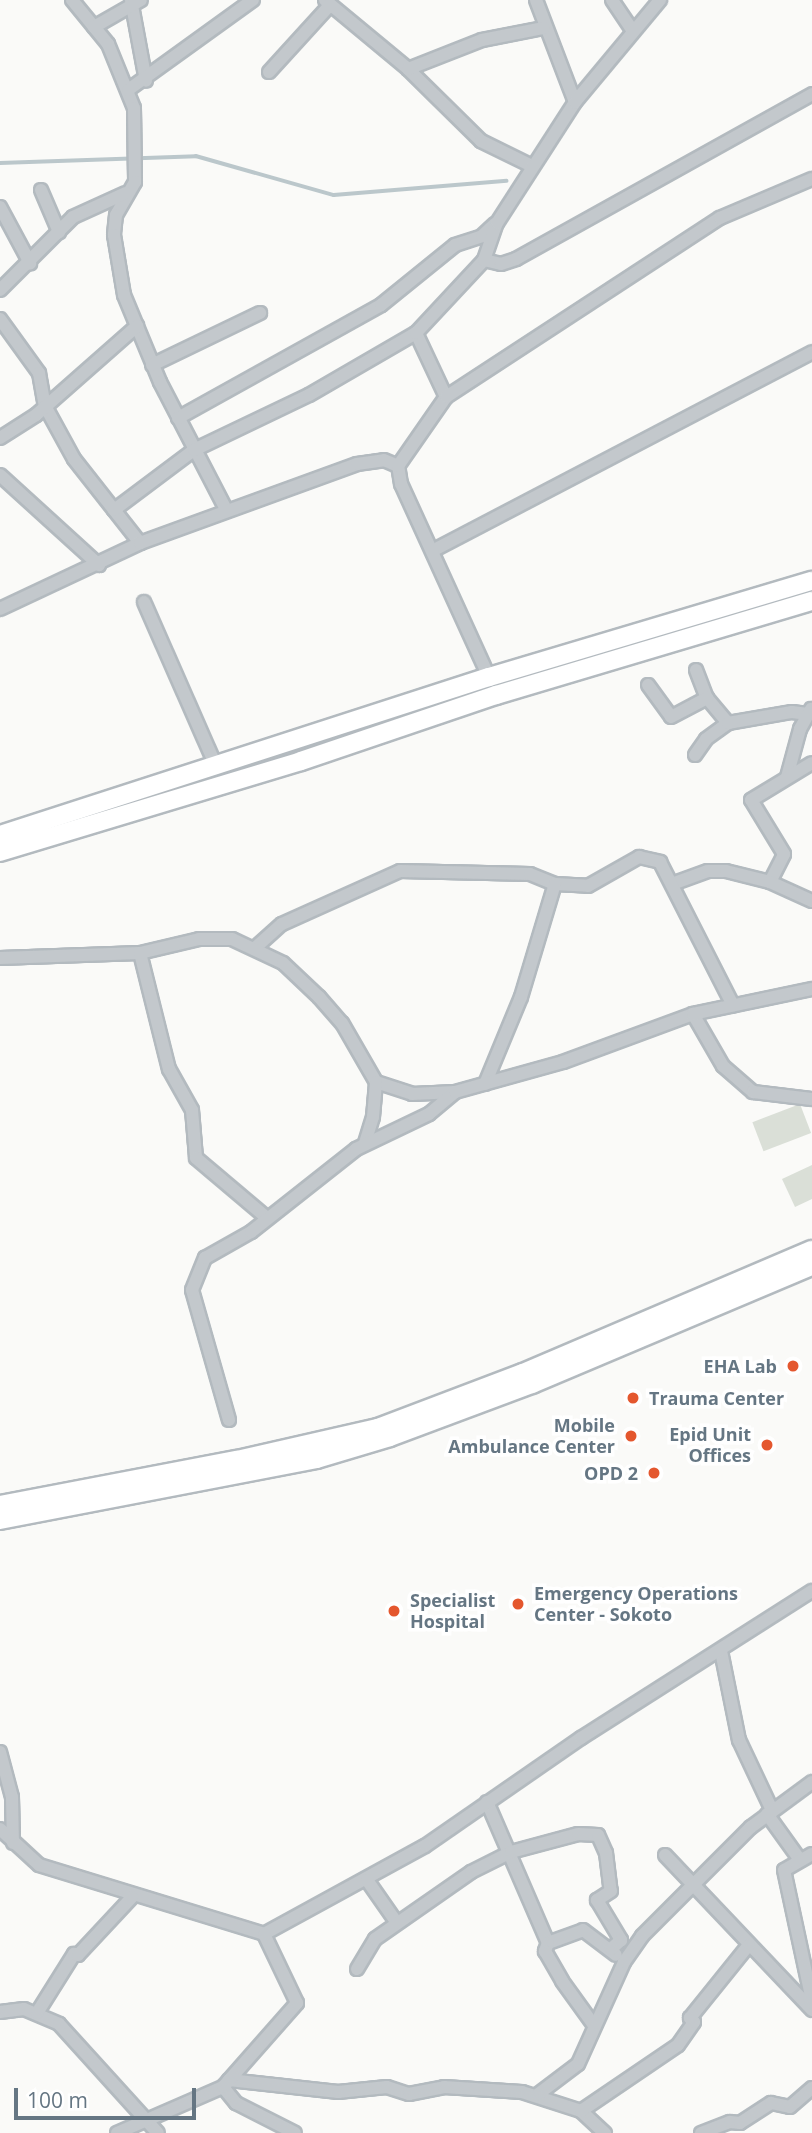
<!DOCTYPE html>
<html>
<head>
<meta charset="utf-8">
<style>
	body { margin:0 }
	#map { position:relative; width:812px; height:2133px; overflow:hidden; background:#fafaf8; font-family:"Open Sans",sans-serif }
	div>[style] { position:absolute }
	.green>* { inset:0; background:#dadfd7; transform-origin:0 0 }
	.stream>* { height:3.5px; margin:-1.75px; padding:0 1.75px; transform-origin:1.75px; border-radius:1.75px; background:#bbc7cb }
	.roads { filter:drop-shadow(2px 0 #b3babf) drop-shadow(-2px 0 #b3babf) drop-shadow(0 2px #b3babf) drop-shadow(0 -2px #b3babf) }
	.minor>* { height:12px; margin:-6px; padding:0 6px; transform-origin:6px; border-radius:6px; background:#c3c8cc }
	.secondary>* { height:18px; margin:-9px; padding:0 9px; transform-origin:9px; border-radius:9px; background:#fff }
	.dots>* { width:19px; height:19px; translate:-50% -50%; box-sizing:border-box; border:4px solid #fff; border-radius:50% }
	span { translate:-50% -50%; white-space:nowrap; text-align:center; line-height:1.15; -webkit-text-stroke:7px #fff; paint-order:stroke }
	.poi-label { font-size:18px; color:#657683; font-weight:700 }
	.right { translate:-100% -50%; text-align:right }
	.left { translate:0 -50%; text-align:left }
	.scale { position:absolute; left:14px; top:2088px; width:182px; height:32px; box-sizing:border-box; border:4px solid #657683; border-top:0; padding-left:9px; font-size:21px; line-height:24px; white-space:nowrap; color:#657683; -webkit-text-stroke:5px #fff; paint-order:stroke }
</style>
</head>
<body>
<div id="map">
	<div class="green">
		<div style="left:800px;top:1104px;width:31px;height:51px;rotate:69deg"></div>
		<div style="clip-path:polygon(812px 1165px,812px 1199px,795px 1207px,782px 1179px)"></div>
	</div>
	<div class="stream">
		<div style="left:0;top:163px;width:196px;rotate:-2deg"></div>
		<div style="left:196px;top:156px;width:143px;rotate:15.8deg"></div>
		<div style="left:334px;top:195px;width:173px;rotate:-4.7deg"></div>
	</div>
	<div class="roads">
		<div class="minor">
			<div style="left:72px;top:0;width:57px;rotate:50.7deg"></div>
			<div style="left:108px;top:44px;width:69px;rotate:67.9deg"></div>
			<div style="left:134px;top:108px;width:74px;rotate:89.2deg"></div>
			<div style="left:135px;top:182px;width:38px;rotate:120deg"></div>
			<div style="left:116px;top:215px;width:20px;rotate:96deg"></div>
			<div style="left:114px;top:235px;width:61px;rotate:80.5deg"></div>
			<div style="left:124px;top:295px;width:94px;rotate:67.5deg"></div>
			<div style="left:160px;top:382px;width:145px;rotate:62.6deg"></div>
			<div style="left:131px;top:0;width:82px;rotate:79.5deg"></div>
			<div style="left:325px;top:0;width:108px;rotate:39.7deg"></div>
			<div style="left:408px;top:69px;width:103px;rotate:44.6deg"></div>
			<div style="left:481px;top:141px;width:57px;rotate:26.1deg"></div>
			<div style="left:536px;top:0;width:109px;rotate:69.1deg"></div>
			<div style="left:612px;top:0;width:36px;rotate:56deg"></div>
			<div style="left:94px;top:27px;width:54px;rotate:-29.9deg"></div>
			<div style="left:408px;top:69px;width:79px;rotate:-21.4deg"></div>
			<div style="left:482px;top:40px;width:63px;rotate:-11deg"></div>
			<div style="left:269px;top:72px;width:91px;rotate:-47.7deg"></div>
			<div style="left:128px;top:90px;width:154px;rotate:-35.8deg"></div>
			<div style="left:41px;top:190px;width:46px;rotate:66.8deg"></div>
			<div style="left:0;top:207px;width:64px;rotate:61.8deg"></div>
			<div style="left:484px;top:260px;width:17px;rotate:13deg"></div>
			<div style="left:501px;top:264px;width:16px;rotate:-18deg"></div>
			<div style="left:516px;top:259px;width:339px;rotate:-29.1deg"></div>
			<div style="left:0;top:290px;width:103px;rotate:-45deg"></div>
			<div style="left:73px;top:217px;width:58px;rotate:-24.4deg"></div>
			<div style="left:0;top:319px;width:67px;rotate:54.2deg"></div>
			<div style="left:39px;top:373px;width:34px;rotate:80deg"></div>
			<div style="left:45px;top:406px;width:60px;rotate:61.3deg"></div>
			<div style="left:74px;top:459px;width:107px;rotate:51.8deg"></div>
			<div style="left:416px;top:333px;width:71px;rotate:64.9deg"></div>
			<div style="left:152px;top:365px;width:120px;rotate:-25.7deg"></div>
			<div style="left:178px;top:418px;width:232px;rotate:-29.1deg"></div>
			<div style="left:381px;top:305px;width:95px;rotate:-39deg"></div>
			<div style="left:455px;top:245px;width:28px;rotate:-18deg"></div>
			<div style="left:482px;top:236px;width:18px;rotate:-43deg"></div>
			<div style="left:0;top:438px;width:43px;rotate:-32.6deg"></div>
			<div style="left:36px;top:415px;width:135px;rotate:-41.4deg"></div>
			<div style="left:0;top:475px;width:134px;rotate:42.3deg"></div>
			<div style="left:114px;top:510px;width:100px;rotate:-36.9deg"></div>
			<div style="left:194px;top:450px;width:127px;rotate:-25.6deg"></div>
			<div style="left:309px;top:395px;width:124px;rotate:-30.1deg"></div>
			<div style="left:416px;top:333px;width:100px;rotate:-47deg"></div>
			<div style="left:484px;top:260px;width:39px;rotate:-71deg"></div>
			<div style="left:497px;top:223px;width:144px;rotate:-57.2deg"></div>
			<div style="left:575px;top:102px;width:133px;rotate:-50.2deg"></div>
			<div style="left:434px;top:550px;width:427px;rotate:-27.6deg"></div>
			<div style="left:144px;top:602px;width:181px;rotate:66.3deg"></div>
			<div style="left:0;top:609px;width:155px;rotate:-25.2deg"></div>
			<div style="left:140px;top:543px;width:231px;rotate:-20deg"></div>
			<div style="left:357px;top:464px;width:27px;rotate:-8deg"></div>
			<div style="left:384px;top:460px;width:15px;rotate:23deg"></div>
			<div style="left:696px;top:670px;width:30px;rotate:69deg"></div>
			<div style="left:707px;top:698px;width:33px;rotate:50deg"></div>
			<div style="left:489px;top:677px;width:212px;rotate:-114.5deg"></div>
			<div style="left:401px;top:484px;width:18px;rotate:-99deg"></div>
			<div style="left:398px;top:466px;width:84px;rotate:-55.2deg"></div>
			<div style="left:446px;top:397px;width:327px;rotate:-33.2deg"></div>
			<div style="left:720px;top:218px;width:100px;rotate:-23deg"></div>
			<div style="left:648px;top:685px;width:39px;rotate:54deg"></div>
			<div style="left:671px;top:717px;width:41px;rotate:-27.8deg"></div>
			<div style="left:695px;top:755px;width:19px;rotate:-55deg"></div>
			<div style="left:706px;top:739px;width:27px;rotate:-36deg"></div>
			<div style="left:728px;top:723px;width:65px;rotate:-9.8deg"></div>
			<div style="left:792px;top:712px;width:16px;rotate:7deg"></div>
			<div style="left:787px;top:777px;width:50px;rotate:-74.8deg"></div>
			<div style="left:800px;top:729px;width:23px;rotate:-61deg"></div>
			<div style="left:770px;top:882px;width:31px;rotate:-63deg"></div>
			<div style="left:784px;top:854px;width:63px;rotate:-121.4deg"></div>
			<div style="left:751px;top:800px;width:71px;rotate:-31.2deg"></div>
			<div style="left:672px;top:884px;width:38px;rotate:-20deg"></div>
			<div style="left:708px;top:871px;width:18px"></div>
			<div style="left:726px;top:871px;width:45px;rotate:14deg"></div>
			<div style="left:770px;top:882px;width:46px;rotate:24.3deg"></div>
			<div style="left:255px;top:948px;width:36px;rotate:-42deg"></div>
			<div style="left:282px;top:924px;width:129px;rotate:-24.2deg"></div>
			<div style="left:400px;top:871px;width:130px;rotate:1.3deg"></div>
			<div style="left:530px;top:874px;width:27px;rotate:22deg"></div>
			<div style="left:555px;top:884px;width:33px;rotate:3deg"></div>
			<div style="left:588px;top:886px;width:59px;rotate:-29.6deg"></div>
			<div style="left:639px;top:857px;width:22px;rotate:13deg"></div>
			<div style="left:660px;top:862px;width:161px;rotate:63deg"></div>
			<div style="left:140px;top:953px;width:120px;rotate:76deg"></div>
			<div style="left:169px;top:1069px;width:47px;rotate:60.7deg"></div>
			<div style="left:192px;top:1110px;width:48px;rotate:85.2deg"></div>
			<div style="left:196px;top:1158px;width:93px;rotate:40.2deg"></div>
			<div style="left:0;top:958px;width:140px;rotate:-2deg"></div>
			<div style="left:140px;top:953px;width:61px;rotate:-13.3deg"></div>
			<div style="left:199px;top:939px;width:33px"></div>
			<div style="left:232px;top:939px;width:56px;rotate:25.2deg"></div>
			<div style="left:283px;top:963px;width:50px;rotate:43.4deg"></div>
			<div style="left:319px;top:997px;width:35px;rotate:49deg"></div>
			<div style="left:342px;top:1023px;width:68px;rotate:60deg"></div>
			<div style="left:376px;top:1082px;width:38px;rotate:18deg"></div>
			<div style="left:412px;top:1094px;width:43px;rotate:-2.7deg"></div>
			<div style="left:693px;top:1014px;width:60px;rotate:60deg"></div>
			<div style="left:723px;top:1066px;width:40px;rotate:41deg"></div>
			<div style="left:753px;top:1092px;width:59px;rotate:6.8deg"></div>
			<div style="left:485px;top:1084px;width:94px;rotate:-67.5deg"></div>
			<div style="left:521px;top:997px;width:118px;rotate:-73.3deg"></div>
			<div style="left:365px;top:1143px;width:27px;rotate:-73deg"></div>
			<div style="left:373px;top:1117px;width:35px;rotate:-85deg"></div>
			<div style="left:229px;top:1420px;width:135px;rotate:-105.9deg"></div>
			<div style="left:192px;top:1290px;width:35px;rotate:-68deg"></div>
			<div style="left:205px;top:1258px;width:53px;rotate:-29.5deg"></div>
			<div style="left:251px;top:1232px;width:134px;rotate:-38.3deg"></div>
			<div style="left:356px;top:1149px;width:81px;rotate:-25.6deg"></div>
			<div style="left:429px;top:1114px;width:34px;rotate:-40deg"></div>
			<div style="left:455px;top:1092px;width:112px;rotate:-15.5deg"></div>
			<div style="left:563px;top:1062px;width:139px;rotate:-20.3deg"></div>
			<div style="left:693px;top:1014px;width:122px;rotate:-11.9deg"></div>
			<div style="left:721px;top:1651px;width:91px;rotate:78.6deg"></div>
			<div style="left:739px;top:1740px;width:77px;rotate:64.8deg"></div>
			<div style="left:0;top:1752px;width:47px;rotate:75.1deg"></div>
			<div style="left:12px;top:1797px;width:46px;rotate:88.8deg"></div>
			<div style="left:487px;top:1802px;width:154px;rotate:66.6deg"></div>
			<div style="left:548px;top:1943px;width:37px;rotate:-20deg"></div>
			<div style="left:583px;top:1930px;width:41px;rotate:37.1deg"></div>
			<div style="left:767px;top:1814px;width:57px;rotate:54.3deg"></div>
			<div style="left:0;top:1829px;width:53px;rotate:42.7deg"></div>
			<div style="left:39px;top:1865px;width:235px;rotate:17deg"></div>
			<div style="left:264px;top:1934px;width:183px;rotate:-28.7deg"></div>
			<div style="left:425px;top:1846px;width:190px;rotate:-34.7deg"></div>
			<div style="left:581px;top:1738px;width:274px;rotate:-32.5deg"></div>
			<div style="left:812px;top:1854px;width:32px;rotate:150deg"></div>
			<div style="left:784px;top:1870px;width:134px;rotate:77.9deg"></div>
			<div style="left:665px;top:1855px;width:214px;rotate:46.5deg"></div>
			<div style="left:367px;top:1880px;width:52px;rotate:55.1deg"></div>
			<div style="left:548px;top:1943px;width:9px;rotate:111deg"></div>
			<div style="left:545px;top:1951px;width:34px;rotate:60deg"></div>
			<div style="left:562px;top:1981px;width:53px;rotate:54.2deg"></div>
			<div style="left:357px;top:1969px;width:35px;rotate:-59deg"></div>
			<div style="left:375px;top:1939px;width:117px;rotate:-34.9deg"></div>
			<div style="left:471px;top:1872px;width:45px;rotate:-26.6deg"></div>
			<div style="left:511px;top:1852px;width:69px;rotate:-15deg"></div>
			<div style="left:578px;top:1834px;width:20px;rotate:3deg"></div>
			<div style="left:598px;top:1835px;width:20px;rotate:66deg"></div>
			<div style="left:606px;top:1853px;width:38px;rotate:83deg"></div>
			<div style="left:611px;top:1891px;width:17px;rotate:147deg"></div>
			<div style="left:597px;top:1900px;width:47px;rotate:59deg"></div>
			<div style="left:621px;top:1940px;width:13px;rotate:138deg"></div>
			<div style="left:0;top:2012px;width:24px;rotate:-7deg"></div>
			<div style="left:24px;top:2009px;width:38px;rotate:23deg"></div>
			<div style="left:59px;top:2024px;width:147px;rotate:47.8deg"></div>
			<div style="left:37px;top:2013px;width:70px;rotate:-57.9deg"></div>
			<div style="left:74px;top:1954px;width:4px;rotate:14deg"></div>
			<div style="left:78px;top:1955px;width:79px;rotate:-47deg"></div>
			<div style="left:229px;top:2080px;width:110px;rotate:6.3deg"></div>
			<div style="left:338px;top:2092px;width:49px;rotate:-5.8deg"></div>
			<div style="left:387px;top:2087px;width:23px;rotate:18deg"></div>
			<div style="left:409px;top:2094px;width:36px;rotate:-11deg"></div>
			<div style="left:444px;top:2087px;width:78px;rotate:3.7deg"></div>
			<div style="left:522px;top:2092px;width:62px;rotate:17.9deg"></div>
			<div style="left:581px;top:2111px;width:33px;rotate:43deg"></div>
			<div style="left:223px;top:2087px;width:21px;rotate:51deg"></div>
			<div style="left:236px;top:2103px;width:66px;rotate:27deg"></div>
			<div style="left:537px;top:2095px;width:51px;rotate:-37.1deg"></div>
			<div style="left:578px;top:2064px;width:112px;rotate:-65.7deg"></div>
			<div style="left:624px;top:1962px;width:32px;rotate:-55deg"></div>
			<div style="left:642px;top:1936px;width:154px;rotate:-45deg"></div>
			<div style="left:751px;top:1827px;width:76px;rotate:-36.4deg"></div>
			<div style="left:581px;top:2111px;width:117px;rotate:-34.2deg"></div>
			<div style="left:678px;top:2045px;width:28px;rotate:-55deg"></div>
			<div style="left:694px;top:2022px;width:6px;rotate:-135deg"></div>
			<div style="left:690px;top:2018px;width:94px;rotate:-51.1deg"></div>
			<div style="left:117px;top:2133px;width:116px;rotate:-23.5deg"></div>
			<div style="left:223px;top:2087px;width:112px;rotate:-48.6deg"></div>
			<div style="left:297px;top:2003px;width:76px;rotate:-115.6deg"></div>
			<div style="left:701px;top:2133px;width:31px;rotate:-21deg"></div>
			<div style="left:730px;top:2122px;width:10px;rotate:6deg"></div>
			<div style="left:740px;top:2123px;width:37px;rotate:-33deg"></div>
			<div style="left:771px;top:2103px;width:19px;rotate:12deg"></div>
			<div style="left:790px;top:2107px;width:29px;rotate:-41deg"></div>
		</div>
		<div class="secondary">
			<div style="left:0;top:835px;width:514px;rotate:-17.91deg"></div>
			<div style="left:489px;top:677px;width:337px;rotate:-16.6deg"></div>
			<div style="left:0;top:852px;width:314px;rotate:-16.8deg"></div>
			<div style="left:301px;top:761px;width:206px;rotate:-18.7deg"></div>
			<div style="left:496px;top:695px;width:330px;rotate:-16.6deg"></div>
			<div style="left:0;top:1505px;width:241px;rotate:-10.8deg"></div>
			<div style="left:237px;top:1460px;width:145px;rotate:-12.8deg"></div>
			<div style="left:378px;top:1428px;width:155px;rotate:-20.8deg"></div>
			<div style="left:523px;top:1373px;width:314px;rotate:-23.1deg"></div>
			<div style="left:0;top:1520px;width:323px;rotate:-10.9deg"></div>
			<div style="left:317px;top:1459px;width:76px;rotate:-16.8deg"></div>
			<div style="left:390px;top:1437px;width:152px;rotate:-20.5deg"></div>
			<div style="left:532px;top:1384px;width:304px;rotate:-22.9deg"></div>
		</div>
	</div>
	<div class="dots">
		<div style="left:793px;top:1366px;background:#e4572e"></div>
		<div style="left:633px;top:1398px;background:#e4572e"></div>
		<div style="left:631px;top:1436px;background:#e4572e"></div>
		<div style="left:767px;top:1445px;background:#e4572e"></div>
		<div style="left:654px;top:1473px;background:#e4572e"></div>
		<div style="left:518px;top:1604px;background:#e4572e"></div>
		<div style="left:394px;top:1611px;background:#e4572e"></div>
	</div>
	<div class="poi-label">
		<span class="right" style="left:777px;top:1366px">EHA Lab</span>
		<span class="left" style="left:649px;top:1398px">Trauma Center</span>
		<span class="right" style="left:615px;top:1436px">Mobile<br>Ambulance Center</span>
		<span class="right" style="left:751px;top:1445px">Epid Unit<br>Offices</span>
		<span class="right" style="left:638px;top:1473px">OPD 2</span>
		<span class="left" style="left:534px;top:1604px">Emergency Operations<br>Center - Sokoto</span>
		<span class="left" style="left:410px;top:1611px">Specialist<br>Hospital</span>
	</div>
	<div class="scale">100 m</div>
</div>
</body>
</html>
